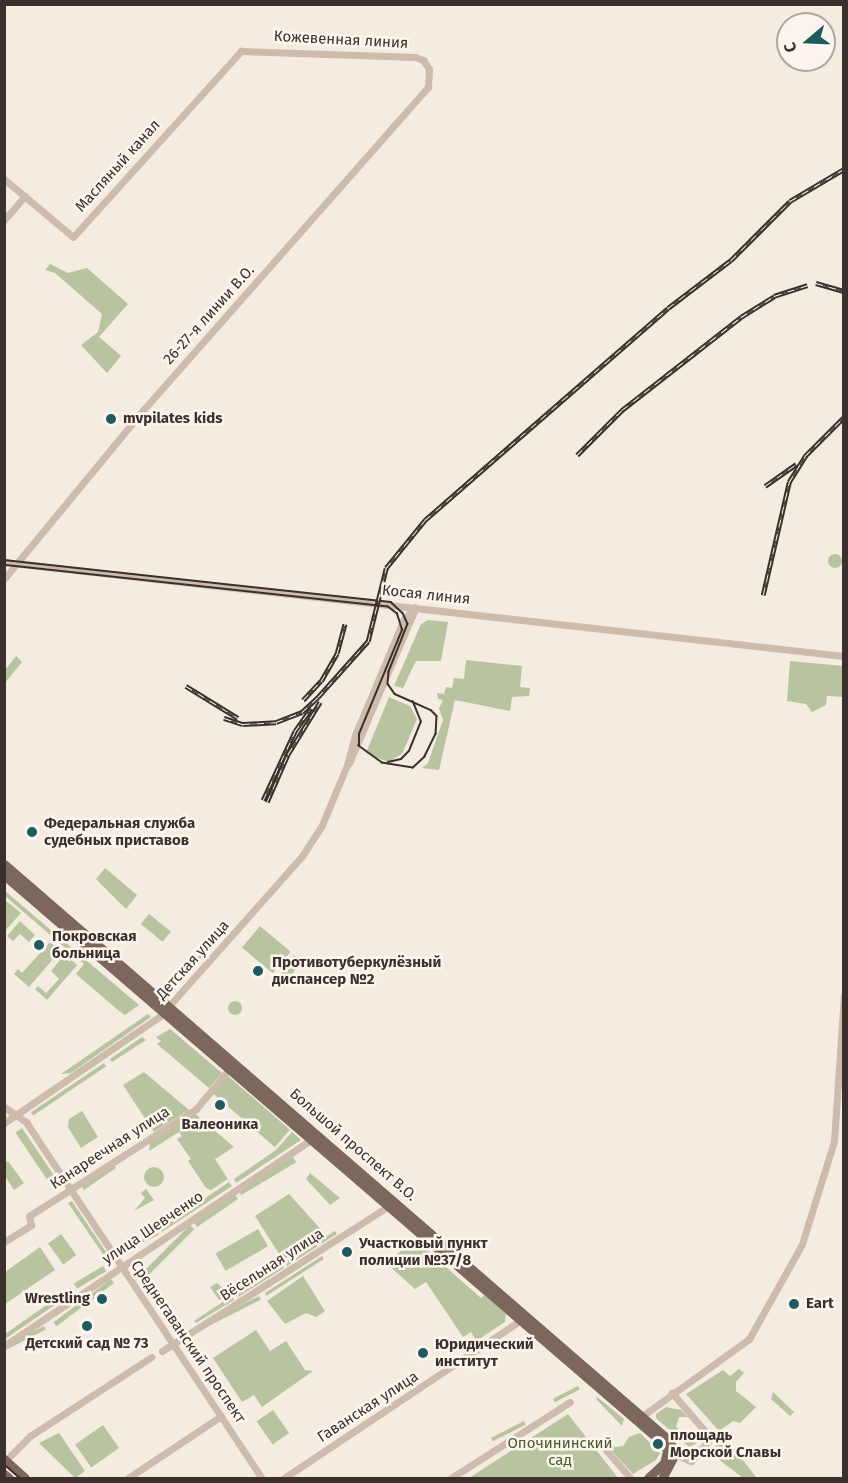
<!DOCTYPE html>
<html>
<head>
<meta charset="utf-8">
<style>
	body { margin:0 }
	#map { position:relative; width:848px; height:1483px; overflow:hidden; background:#f4ebe1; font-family:"Fira Sans",sans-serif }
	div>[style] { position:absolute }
	.green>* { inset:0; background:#b8c4a0; transform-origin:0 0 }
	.round { border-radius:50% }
	.minor>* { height:7px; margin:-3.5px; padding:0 3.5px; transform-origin:3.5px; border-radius:3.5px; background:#cdbbac }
	.major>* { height:9px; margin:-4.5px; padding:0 4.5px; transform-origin:4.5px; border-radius:4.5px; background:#7d675c }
	.tram>* { height:1.5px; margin:-0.75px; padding:0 0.75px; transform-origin:0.75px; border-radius:0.75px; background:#3b302b }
	.rail>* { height:4.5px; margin-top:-2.25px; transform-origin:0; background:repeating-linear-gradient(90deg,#fbf5ee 0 7px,#3b302b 0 14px); box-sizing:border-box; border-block:2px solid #3b302b }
	.dots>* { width:16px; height:16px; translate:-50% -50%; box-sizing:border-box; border:3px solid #fbf5ee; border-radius:50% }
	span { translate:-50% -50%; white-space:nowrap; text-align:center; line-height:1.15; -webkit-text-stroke:5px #fbf5ee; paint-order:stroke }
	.street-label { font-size:15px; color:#3b302b }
	.poi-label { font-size:15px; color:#3b302b; font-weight:700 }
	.left { translate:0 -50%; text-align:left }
	.right { translate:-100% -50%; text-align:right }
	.park-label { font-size:15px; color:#4a5a2e }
	.frame { position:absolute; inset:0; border:6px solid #3b302b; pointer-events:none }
	.north { position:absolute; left:776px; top:12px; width:60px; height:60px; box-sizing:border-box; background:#fbf5ee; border:2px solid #aea6a0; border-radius:50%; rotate:251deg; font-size:16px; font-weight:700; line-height:24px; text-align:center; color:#3b302b }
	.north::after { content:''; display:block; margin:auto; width:21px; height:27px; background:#1f5a5e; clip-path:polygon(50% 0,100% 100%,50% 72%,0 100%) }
</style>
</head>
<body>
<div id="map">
	<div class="green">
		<div style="clip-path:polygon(50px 264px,68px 273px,87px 268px,128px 304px,99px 337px,121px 356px,107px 373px,81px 345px,98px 332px,102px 314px,55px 273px,45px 270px)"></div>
		<div class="round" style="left:828px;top:554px;width:14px;height:14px"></div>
		<div style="clip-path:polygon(428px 620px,448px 622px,441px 661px,416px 661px,403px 688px,394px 686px,421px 624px)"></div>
		<div style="clip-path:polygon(16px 656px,22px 662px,5px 683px,5px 670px)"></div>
		<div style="clip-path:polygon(466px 660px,522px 666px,520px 687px,530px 688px,529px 696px,512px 697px,510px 711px,455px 700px,439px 770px,422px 768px,428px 763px,443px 720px,439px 708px,443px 700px,438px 699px,437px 693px,444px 694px,446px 687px,452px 688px,454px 678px,464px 679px)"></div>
		<div style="clip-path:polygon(790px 661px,843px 666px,843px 697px,827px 696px,826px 705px,812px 712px,806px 704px,787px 701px)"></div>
		<div style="clip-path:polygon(389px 697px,410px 706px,417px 719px,402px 754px,388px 762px,366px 753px)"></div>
		<div style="clip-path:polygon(105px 868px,137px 895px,126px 909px,96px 879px)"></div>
		<div style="clip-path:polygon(4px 890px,87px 961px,139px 1005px,125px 1015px,118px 1010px,76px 974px,84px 964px,5px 896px)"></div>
		<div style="clip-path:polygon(5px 900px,21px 913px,5px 931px,4px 931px)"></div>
		<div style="left:149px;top:914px;width:28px;height:13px;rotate:39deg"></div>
		<div style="clip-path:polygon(20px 921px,35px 935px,29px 942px,20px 934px,13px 941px,7px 936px)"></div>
		<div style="left:260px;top:926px;width:40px;height:28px;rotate:40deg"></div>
		<div style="clip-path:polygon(50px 942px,60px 951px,29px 987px,14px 974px,18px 969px,22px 973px)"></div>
		<div style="left:211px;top:944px;width:4px;height:40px;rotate:45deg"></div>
		<div style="clip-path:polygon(65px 954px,77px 965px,47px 1000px,35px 989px,38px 986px,46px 993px,59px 979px,51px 971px)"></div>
		<div style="left:294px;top:955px;width:10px;height:26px;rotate:37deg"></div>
		<div class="round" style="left:228px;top:1001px;width:14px;height:14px"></div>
		<div style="clip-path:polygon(148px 1014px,151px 1017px,71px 1073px,61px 1074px)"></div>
		<div style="clip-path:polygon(170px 1029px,222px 1073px,209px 1088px,157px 1044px,161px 1041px,156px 1037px)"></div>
		<div style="clip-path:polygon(142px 1037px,146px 1040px,112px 1062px,110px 1059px)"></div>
		<div style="left:104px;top:1063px;width:4px;height:88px;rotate:56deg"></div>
		<div style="clip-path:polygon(144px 1072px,189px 1110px,154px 1132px,123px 1085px)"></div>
		<div style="left:228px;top:1076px;width:82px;height:23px;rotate:41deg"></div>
		<div style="clip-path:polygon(82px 1111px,98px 1137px,81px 1148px,68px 1127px,69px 1119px)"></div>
		<div style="clip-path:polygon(194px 1113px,234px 1147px,215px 1159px,228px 1179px,211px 1190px,206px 1188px,188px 1161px,191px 1159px,177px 1139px,182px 1136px,179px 1132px,149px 1151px,150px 1142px)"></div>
		<div style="left:22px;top:1128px;width:63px;height:8px;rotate:56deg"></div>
		<div style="clip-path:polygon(292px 1132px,301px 1140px,236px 1183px,234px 1179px,276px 1150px)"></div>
		<div style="left:293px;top:1157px;width:6px;height:64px;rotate:59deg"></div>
		<div style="clip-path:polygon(8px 1161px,24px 1183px,14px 1190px,5px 1176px,5px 1163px)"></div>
		<div style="clip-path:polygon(113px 1164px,116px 1168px,84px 1190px,81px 1185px)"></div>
		<div class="round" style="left:144px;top:1167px;width:20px;height:20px"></div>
		<div style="clip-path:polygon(310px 1173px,340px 1198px,330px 1205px,306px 1179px)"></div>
		<div style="clip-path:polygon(229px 1182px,232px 1186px,162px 1232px,160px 1229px)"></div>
		<div style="clip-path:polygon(146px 1189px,154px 1200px,134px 1211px,145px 1198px,141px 1193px)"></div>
		<div style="clip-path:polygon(289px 1194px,325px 1234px,283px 1260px,255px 1216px)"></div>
		<div style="clip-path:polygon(235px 1195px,238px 1199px,197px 1227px,194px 1222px)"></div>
		<div style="clip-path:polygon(72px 1201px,110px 1258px,107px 1260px,68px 1203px)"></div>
		<div style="left:190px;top:1225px;width:6px;height:71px;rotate:45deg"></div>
		<div style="left:258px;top:1229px;width:20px;height:49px;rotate:60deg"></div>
		<div style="left:157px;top:1231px;width:4px;height:36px;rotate:63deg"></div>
		<div style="clip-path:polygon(335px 1231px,337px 1234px,287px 1266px,285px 1262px)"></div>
		<div style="left:61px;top:1234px;width:26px;height:16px;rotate:54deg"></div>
		<div style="clip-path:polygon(421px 1245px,481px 1298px,484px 1295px,506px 1314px,505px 1322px,476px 1341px,471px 1332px,463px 1337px,426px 1282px,415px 1289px,385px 1262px,404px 1249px,412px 1251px)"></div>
		<div style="clip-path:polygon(40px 1247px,55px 1270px,5px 1304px,5px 1272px)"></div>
		<div style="clip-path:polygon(322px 1256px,324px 1259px,266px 1296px,265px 1293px)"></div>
		<div style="clip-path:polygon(282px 1264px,284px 1268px,238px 1297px,236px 1294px)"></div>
		<div style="left:103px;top:1266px;width:6px;height:34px;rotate:59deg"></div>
		<div style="clip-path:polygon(303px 1276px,325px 1311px,316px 1317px,306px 1313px,285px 1324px,267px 1301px)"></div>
		<div style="left:111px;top:1279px;width:5px;height:72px;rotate:53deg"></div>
		<div style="clip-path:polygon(217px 1283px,229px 1294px,219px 1300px,210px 1287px)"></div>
		<div style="clip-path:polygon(71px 1288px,74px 1292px,5px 1339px,5px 1334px)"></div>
		<div style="clip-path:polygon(232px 1296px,234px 1300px,196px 1323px,194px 1321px)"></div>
		<div style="left:259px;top:1296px;width:4px;height:89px;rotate:63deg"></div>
		<div style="left:44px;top:1326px;width:4px;height:47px;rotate:63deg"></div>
		<div style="clip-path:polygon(256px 1330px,270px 1351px,286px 1341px,305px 1370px,313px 1371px,262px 1407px,254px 1395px,242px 1402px,213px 1358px)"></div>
		<div style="clip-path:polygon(739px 1369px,744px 1373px,736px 1382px,736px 1391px,756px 1407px,740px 1423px,733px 1421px,719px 1431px,686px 1394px,723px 1370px,730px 1376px)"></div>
		<div style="left:578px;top:1386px;width:4px;height:28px;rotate:63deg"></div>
		<div style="clip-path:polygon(773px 1392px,794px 1412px,790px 1416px,771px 1399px)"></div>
		<div style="clip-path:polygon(596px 1396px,624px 1419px,622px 1426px,597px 1400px)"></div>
		<div style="clip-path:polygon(666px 1407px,681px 1410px,688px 1417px,679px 1417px,676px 1427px,697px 1443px,689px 1447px,656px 1418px,656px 1414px)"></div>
		<div style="left:273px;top:1410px;width:28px;height:20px;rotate:55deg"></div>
		<div style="clip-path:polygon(568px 1414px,618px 1478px,469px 1478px)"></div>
		<div style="left:524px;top:1421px;width:4px;height:37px;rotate:63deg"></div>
		<div style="left:103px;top:1425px;width:28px;height:34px;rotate:55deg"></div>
		<div style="clip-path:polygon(59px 1433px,85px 1471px,75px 1478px,39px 1443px)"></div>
		<div style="clip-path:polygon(640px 1433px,660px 1453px,656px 1460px,633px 1474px,609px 1448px,623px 1446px,629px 1437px)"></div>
		<div style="clip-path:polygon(725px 1437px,756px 1477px,754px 1478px,743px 1478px,709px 1452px)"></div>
	</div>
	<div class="minor">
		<div style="left:4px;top:179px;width:90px;rotate:40deg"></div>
		<div style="left:73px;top:237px;width:251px;rotate:-47.9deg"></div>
		<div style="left:241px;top:51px;width:174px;rotate:2deg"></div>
		<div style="left:415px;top:57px;width:9px;rotate:21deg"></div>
		<div style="left:423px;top:60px;width:11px;rotate:56deg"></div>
		<div style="left:429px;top:69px;width:18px;rotate:93deg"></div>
		<div style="left:428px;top:87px;width:429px;rotate:131.4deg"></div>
		<div style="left:144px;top:409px;width:220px;rotate:129.5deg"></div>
		<div style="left:4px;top:220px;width:32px;rotate:-49deg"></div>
		<div style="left:4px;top:562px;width:845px;rotate:6.39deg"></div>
		<div style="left:349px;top:763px;width:168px;rotate:-66.8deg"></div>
		<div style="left:4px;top:1107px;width:27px;rotate:34deg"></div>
		<div style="left:26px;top:1122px;width:427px;rotate:56.5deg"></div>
		<div style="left:4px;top:1123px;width:189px;rotate:-34.4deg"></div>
		<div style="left:160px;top:1016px;width:214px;rotate:-48.4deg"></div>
		<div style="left:302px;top:856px;width:37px;rotate:-57deg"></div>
		<div style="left:322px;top:825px;width:65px;rotate:-67.4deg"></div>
		<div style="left:347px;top:765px;width:31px;rotate:-75deg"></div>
		<div style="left:355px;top:735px;width:126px;rotate:-67.1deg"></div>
		<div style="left:404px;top:619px;width:16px;rotate:-47deg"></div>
		<div style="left:4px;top:1242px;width:32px;rotate:-32deg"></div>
		<div style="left:31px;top:1225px;width:9px;rotate:-103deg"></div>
		<div style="left:29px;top:1216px;width:198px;rotate:-32.6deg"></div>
		<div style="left:196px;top:1109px;width:52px;rotate:-50.5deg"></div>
		<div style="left:4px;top:1346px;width:372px;rotate:-33.9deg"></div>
		<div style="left:162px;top:1351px;width:273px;rotate:-32.6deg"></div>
		<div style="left:638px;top:1419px;width:137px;rotate:-35.8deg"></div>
		<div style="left:749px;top:1339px;width:109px;rotate:-60.8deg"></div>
		<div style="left:802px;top:1244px;width:108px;rotate:-72.7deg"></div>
		<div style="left:834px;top:1141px;width:145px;rotate:-86.1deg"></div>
		<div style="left:606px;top:1450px;width:37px;rotate:49deg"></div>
		<div style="left:672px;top:1453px;width:21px;rotate:23deg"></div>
		<div style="left:691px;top:1461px;width:30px;rotate:-49deg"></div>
		<div style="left:711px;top:1438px;width:60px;rotate:-130.9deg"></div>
		<div style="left:4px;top:1462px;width:37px;rotate:-45deg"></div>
		<div style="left:30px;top:1436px;width:145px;rotate:-33.1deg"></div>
		<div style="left:128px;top:1478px;width:112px;rotate:-33.7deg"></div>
		<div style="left:284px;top:1478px;width:288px;rotate:-33.7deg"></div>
		<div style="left:451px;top:1478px;width:141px;rotate:-32.6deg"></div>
	</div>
	<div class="major">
		<div style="left:4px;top:864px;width:881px;rotate:40.9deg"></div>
		<div style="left:670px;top:1441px;width:14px;rotate:69deg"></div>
		<div style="left:675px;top:1454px;width:27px;rotate:118deg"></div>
		<div style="left:4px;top:875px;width:870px;rotate:40.76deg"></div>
		<div style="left:663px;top:1443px;width:9px;rotate:63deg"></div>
		<div style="left:667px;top:1451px;width:12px;rotate:104deg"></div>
		<div style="left:664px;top:1463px;width:22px;rotate:137deg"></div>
		<div style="left:4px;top:1459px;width:28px;rotate:42deg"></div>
		<div style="left:4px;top:1474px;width:6px;rotate:39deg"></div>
	</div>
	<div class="tram">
		<div style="left:4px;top:560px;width:389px;rotate:6.2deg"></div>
		<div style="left:391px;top:602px;width:16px;rotate:43deg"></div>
		<div style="left:403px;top:613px;width:12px;rotate:66deg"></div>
		<div style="left:408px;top:624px;width:52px;rotate:111.6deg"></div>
		<div style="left:389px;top:672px;width:12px;rotate:95deg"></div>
		<div style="left:388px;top:684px;width:12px;rotate:55deg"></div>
		<div style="left:395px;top:694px;width:39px;rotate:24deg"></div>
		<div style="left:431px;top:710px;width:8px;rotate:45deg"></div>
		<div style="left:437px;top:716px;width:18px;rotate:93deg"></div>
		<div style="left:436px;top:734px;width:25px;rotate:116deg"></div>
		<div style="left:425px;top:757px;width:16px;rotate:137deg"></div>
		<div style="left:413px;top:768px;width:31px;rotate:-171deg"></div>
		<div style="left:382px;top:763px;width:29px;rotate:-144deg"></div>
		<div style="left:359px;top:746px;width:12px;rotate:-90deg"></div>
		<div style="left:359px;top:734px;width:113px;rotate:-67.5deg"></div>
		<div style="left:402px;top:630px;width:17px;rotate:-107deg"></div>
		<div style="left:397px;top:614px;width:11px;rotate:-142deg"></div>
		<div style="left:388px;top:607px;width:386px;rotate:-173.8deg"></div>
		<div style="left:388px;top:762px;width:13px;rotate:-13deg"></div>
		<div style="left:401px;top:759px;width:11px;rotate:-45deg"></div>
		<div style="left:409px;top:751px;width:31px;rotate:-68deg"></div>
		<div style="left:421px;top:722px;width:22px;rotate:-112deg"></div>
		<div style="left:4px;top:1464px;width:21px;rotate:41deg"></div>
	</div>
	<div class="rail">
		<div style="left:816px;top:283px;width:29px;rotate:16deg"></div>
		<div style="left:577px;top:455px;width:64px;rotate:-45deg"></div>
		<div style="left:622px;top:410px;width:151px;rotate:-38deg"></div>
		<div style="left:741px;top:317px;width:39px;rotate:-32deg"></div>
		<div style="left:774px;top:296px;width:35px;rotate:-18deg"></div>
		<div style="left:765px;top:486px;width:38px;rotate:-35deg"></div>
		<div style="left:763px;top:595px;width:116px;rotate:-77deg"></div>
		<div style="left:789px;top:482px;width:31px;rotate:-58deg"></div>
		<div style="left:805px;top:456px;width:55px;rotate:-45deg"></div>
		<div style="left:186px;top:686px;width:61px;rotate:31.6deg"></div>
		<div style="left:303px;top:700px;width:26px;rotate:-47deg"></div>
		<div style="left:321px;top:681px;width:32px;rotate:-60deg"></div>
		<div style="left:337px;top:653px;width:30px;rotate:-75deg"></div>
		<div style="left:224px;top:718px;width:20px;rotate:18deg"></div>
		<div style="left:243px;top:724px;width:33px;rotate:-3deg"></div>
		<div style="left:276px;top:722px;width:28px;rotate:-21deg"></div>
		<div style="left:302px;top:712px;width:22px;rotate:-43deg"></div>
		<div style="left:318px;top:697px;width:75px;rotate:-48.2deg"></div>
		<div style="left:368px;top:641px;width:75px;rotate:-76.1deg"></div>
		<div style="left:386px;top:568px;width:62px;rotate:-50.9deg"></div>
		<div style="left:425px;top:520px;width:322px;rotate:-41.1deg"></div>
		<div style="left:668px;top:308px;width:79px;rotate:-37.3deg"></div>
		<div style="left:731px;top:260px;width:83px;rotate:-45deg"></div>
		<div style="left:790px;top:201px;width:63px;rotate:-30.7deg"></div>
		<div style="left:263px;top:800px;width:76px;rotate:-65.1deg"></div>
		<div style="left:295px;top:731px;width:28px;rotate:-55deg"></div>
		<div style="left:267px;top:802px;width:52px;rotate:-66.4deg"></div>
		<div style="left:288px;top:754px;width:61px;rotate:-58.4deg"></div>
	</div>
	<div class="dots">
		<div style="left:111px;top:419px;background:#1f5a5e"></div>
		<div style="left:32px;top:832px;background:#1f5a5e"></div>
		<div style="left:39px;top:945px;background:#1f5a5e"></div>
		<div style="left:258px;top:971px;background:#1f5a5e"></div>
		<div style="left:220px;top:1105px;background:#1f5a5e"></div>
		<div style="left:347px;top:1252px;background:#1f5a5e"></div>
		<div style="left:102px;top:1299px;background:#1f5a5e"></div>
		<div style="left:794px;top:1304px;background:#1f5a5e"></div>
		<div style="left:87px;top:1326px;background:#1f5a5e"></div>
		<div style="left:423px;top:1353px;background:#1f5a5e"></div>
		<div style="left:658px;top:1444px;background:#1f5a5e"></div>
	</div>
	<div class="street-label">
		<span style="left:341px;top:40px;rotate:3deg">Кожевенная линия</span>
		<span style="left:118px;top:166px;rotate:-48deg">Масляный канал</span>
		<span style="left:209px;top:315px;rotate:-48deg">26-27-я линии В.О.</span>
		<span style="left:426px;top:595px;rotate:6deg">Косая линия</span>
		<span style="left:193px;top:960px;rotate:-48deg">Детская улица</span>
		<span style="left:353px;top:1145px;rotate:41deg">Большой проспект В.О.</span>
		<span style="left:110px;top:1148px;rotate:-33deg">Канареечная улица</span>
		<span style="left:153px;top:1228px;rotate:-34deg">улица Шевченко</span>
		<span style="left:272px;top:1265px;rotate:-33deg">Вёсельная улица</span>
		<span style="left:188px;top:1342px;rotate:56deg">Среднегаванский проспект</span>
		<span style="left:368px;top:1407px;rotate:-33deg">Гаванская улица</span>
	</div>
	<div class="poi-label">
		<span class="left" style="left:123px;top:419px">mvpilates kids</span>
		<span class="left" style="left:44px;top:832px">Федеральная служба<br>судебных приставов</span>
		<span class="left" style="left:52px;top:945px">Покровская<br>больница</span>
		<span class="left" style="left:272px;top:971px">Противотуберкулёзный<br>диспансер №2</span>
		<span style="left:220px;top:1125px">Валеоника</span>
		<span class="left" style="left:359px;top:1252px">Участковый пункт<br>полиции №37/8</span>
		<span class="right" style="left:90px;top:1299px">Wrestling</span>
		<span class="left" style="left:806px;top:1304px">Eart</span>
		<span style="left:87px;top:1344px">Детский сад № 73</span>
		<span class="left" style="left:435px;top:1353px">Юридический<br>институт</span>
		<span class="left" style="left:670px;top:1444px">площадь<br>Морской Славы</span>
	</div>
	<div class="park-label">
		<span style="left:560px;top:1452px">Опочининский<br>сад</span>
	</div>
	<div class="frame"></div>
	<div class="north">С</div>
</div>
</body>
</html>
